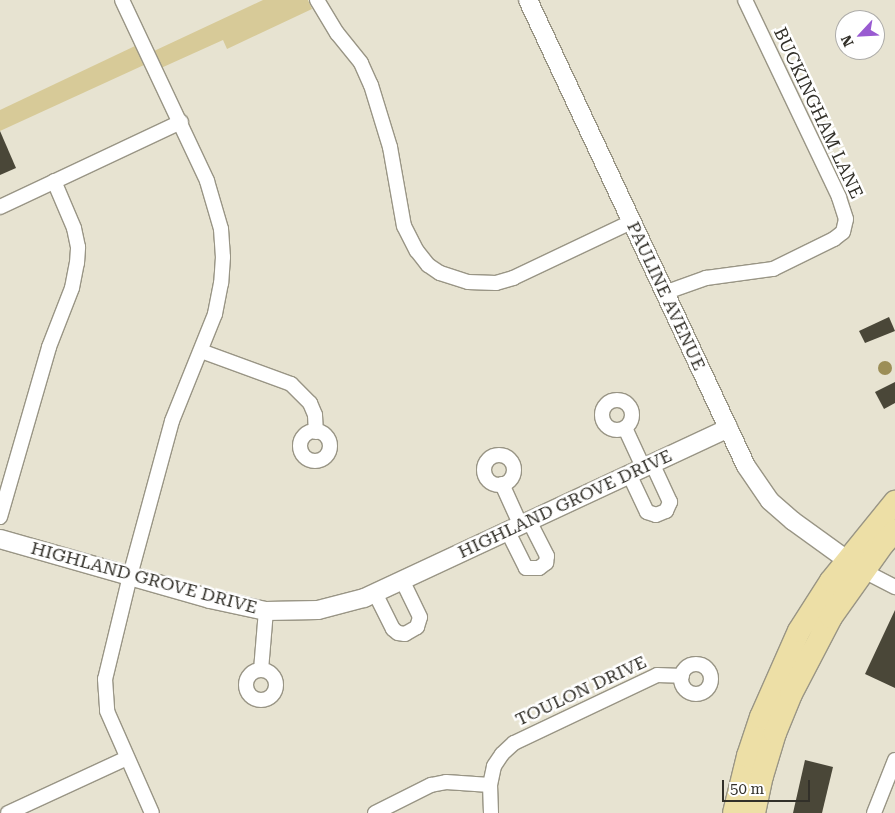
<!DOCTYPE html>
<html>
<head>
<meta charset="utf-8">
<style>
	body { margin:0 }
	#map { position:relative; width:895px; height:813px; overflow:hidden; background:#e7e3d1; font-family:"Roboto Serif",serif }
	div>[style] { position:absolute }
	.green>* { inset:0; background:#d7ca98 }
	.water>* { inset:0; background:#9c8e57 }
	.round { border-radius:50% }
	.building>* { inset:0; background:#4a4738 }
	.roads { filter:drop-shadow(1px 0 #999585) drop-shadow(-1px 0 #999585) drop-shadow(0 1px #999585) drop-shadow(0 -1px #999585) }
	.minor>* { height:14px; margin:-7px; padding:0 7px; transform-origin:7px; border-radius:7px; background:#fff }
	.minor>.ring { margin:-7px; padding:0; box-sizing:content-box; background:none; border:14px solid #fff; border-radius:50% }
	.tertiary>* { height:18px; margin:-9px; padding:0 9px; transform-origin:9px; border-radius:9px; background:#fff }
	.primary>* { height:22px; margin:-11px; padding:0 11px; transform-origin:11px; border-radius:11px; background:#eddfa6 }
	span { translate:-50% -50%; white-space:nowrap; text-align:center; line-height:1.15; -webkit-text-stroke:5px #fff; paint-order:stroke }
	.street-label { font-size:18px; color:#323029 }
	.north { position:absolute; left:835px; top:10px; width:50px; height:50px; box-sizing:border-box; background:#fff; border:1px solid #adaca9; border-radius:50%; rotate:245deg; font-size:14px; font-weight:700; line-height:20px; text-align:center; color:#323029 }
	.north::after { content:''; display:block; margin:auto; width:18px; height:22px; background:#995bd1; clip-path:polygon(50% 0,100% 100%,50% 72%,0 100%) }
	.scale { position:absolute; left:722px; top:780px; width:88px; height:22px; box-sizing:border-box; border:2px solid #323029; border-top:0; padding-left:6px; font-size:15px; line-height:18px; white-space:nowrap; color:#323029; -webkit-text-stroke:4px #fff; paint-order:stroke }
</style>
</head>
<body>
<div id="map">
	<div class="green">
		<div style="clip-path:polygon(263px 0,308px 0,312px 9px,227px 49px,223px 40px,161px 68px,154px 51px)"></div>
		<div style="clip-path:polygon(135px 46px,144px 65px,0 131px,0 110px)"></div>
	</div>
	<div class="water">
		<div class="round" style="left:878px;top:361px;width:14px;height:14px"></div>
	</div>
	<div class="building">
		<div style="clip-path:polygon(0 131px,16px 168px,0 175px)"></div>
		<div style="clip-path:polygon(889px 317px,895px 331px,865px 343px,859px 331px)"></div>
		<div style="clip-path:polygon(895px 382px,895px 403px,884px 409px,875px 392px)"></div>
		<div style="clip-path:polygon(895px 610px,895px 688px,865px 674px)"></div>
		<div style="clip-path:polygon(805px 760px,833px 767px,822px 813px,793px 813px)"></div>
	</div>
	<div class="roads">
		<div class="minor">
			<div style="left:122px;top:0;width:200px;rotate:64.8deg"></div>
			<div style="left:207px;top:181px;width:50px;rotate:73.7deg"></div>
			<div style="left:221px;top:229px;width:28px;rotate:86deg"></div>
			<div style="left:223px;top:257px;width:26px;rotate:94deg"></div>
			<div style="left:221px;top:283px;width:32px;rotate:101deg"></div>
			<div style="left:215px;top:314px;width:115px;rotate:111.9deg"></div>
			<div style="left:172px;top:421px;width:161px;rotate:105.2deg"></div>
			<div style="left:130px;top:576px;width:106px;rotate:103.6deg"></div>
			<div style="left:105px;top:679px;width:32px;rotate:86deg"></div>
			<div style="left:107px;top:711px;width:111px;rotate:66.2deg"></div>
			<div style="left:317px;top:0;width:39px;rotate:59deg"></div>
			<div style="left:337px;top:33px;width:38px;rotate:51deg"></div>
			<div style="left:361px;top:63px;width:24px;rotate:66deg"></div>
			<div style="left:371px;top:85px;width:65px;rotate:73deg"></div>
			<div style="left:390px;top:147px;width:80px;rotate:80deg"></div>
			<div style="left:404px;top:226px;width:28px;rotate:63deg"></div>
			<div style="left:417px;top:251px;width:18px;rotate:52deg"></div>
			<div style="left:428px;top:265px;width:14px;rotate:34deg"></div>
			<div style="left:440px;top:273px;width:29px;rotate:18deg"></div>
			<div style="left:468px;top:282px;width:28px;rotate:2deg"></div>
			<div style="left:496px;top:283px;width:18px;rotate:-16deg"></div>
			<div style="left:513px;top:278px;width:131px;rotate:-25.4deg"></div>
			<div style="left:0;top:207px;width:200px;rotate:-25.2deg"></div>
			<div style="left:664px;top:293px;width:45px;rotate:-19.7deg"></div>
			<div style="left:706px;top:278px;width:68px;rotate:-7.7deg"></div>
			<div style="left:773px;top:269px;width:68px;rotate:-26.2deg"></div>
			<div style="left:834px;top:239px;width:11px;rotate:-38deg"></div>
			<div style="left:843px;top:232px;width:13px;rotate:-77deg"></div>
			<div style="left:846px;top:219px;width:23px;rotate:-108deg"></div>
			<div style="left:839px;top:197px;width:218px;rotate:-115.5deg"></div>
			<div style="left:201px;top:351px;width:96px;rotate:20.1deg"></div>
			<div style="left:291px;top:384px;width:27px;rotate:45deg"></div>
			<div style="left:310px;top:403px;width:13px;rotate:67deg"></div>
			<div style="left:315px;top:415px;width:17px;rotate:87deg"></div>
			<div class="ring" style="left:602px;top:400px;width:16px;height:16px"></div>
			<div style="left:625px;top:428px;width:43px;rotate:65.2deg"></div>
			<div class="ring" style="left:300px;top:431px;width:16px;height:16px"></div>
			<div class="ring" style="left:484px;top:455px;width:16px;height:16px"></div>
			<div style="left:629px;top:474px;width:42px;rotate:64.7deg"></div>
			<div style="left:647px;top:512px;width:9px;rotate:18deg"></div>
			<div style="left:656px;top:515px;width:11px;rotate:-22deg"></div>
			<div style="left:666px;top:511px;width:10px;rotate:-66deg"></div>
			<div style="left:670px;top:502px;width:43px;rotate:-114.8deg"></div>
			<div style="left:502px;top:484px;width:46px;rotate:65.7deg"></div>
			<div style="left:0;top:517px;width:177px;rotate:-73.9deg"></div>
			<div style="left:49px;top:347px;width:63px;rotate:-68.7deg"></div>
			<div style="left:72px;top:288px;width:25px;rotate:-79deg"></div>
			<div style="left:77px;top:263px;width:16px;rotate:-86deg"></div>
			<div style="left:78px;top:247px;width:19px;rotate:-102deg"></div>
			<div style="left:74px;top:228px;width:51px;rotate:-113.1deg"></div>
			<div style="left:508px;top:532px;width:40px;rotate:63.4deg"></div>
			<div style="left:526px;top:568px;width:13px"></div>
			<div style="left:539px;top:568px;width:9px;rotate:-36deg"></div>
			<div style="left:546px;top:563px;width:7px;rotate:-82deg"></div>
			<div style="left:547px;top:556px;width:38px;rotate:-117deg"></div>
			<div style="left:858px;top:568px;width:42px;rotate:27.2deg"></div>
			<div style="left:375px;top:593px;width:40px;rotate:63.4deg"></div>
			<div style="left:393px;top:629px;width:6px;rotate:39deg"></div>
			<div style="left:398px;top:633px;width:7px;rotate:8deg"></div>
			<div style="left:405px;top:634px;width:14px;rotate:-30deg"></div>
			<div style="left:417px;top:627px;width:10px;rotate:-73deg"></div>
			<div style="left:420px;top:617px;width:41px;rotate:-115.9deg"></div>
			<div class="ring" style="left:681px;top:664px;width:16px;height:16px"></div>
			<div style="left:261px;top:670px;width:59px;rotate:-85.2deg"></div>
			<div class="ring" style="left:246px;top:670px;width:16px;height:16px"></div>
			<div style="left:8px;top:813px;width:131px;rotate:-24.8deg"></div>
			<div style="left:375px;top:813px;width:63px;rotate:-26.6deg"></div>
			<div style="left:431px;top:785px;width:15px;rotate:-11deg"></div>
			<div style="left:446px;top:782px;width:44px;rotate:3.9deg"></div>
			<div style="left:491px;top:813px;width:28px;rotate:-92deg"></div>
			<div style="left:490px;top:785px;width:19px;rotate:-78deg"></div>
			<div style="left:494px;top:766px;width:14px;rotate:-56deg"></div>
			<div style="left:502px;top:754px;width:16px;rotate:-43deg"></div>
			<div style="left:514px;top:743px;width:158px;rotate:-25.4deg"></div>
			<div style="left:657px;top:675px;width:25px;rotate:2deg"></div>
			<div style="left:874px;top:813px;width:57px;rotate:-68.4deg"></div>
		</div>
		<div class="tertiary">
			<div style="left:528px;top:0;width:514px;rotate:64.93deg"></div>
			<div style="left:746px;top:466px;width:42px;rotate:55.6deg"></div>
			<div style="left:770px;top:501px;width:30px;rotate:41deg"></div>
			<div style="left:793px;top:521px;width:67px;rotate:35.8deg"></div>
			<div style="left:0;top:539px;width:218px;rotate:15.9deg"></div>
			<div style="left:210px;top:599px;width:57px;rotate:12.1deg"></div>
			<div style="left:266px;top:611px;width:52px;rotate:-1.1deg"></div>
			<div style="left:318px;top:610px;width:48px;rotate:-14.6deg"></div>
			<div style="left:364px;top:598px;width:402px;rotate:-25deg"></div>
		</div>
		<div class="primary">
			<div style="left:734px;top:813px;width:59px;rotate:-76.2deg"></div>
			<div style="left:748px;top:756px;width:41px;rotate:-71.6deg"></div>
			<div style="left:761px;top:717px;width:94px;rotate:-66.2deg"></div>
			<div style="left:799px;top:631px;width:59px;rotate:-57.4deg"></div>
			<div style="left:831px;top:581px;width:102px;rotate:-51deg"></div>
			<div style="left:754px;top:813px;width:38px;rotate:-78deg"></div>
			<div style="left:762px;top:776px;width:45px;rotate:-73.2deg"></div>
			<div style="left:775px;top:733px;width:42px;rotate:-67.7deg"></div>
			<div style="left:791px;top:694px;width:87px;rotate:-62.5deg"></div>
			<div style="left:831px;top:617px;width:90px;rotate:-54.5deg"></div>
			<div style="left:883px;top:544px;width:18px;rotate:-47deg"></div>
		</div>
	</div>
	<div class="street-label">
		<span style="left:818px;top:113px;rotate:65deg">BUCKINGHAM LANE</span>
		<span style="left:666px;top:296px;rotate:65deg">PAULINE AVENUE</span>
		<span style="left:565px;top:504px;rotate:-25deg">HIGHLAND GROVE DRIVE</span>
		<span style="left:144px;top:578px;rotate:15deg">HIGHLAND GROVE DRIVE</span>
		<span style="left:581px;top:691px;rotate:-25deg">TOULON DRIVE</span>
	</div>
	<div class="north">N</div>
	<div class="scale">50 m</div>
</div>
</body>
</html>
